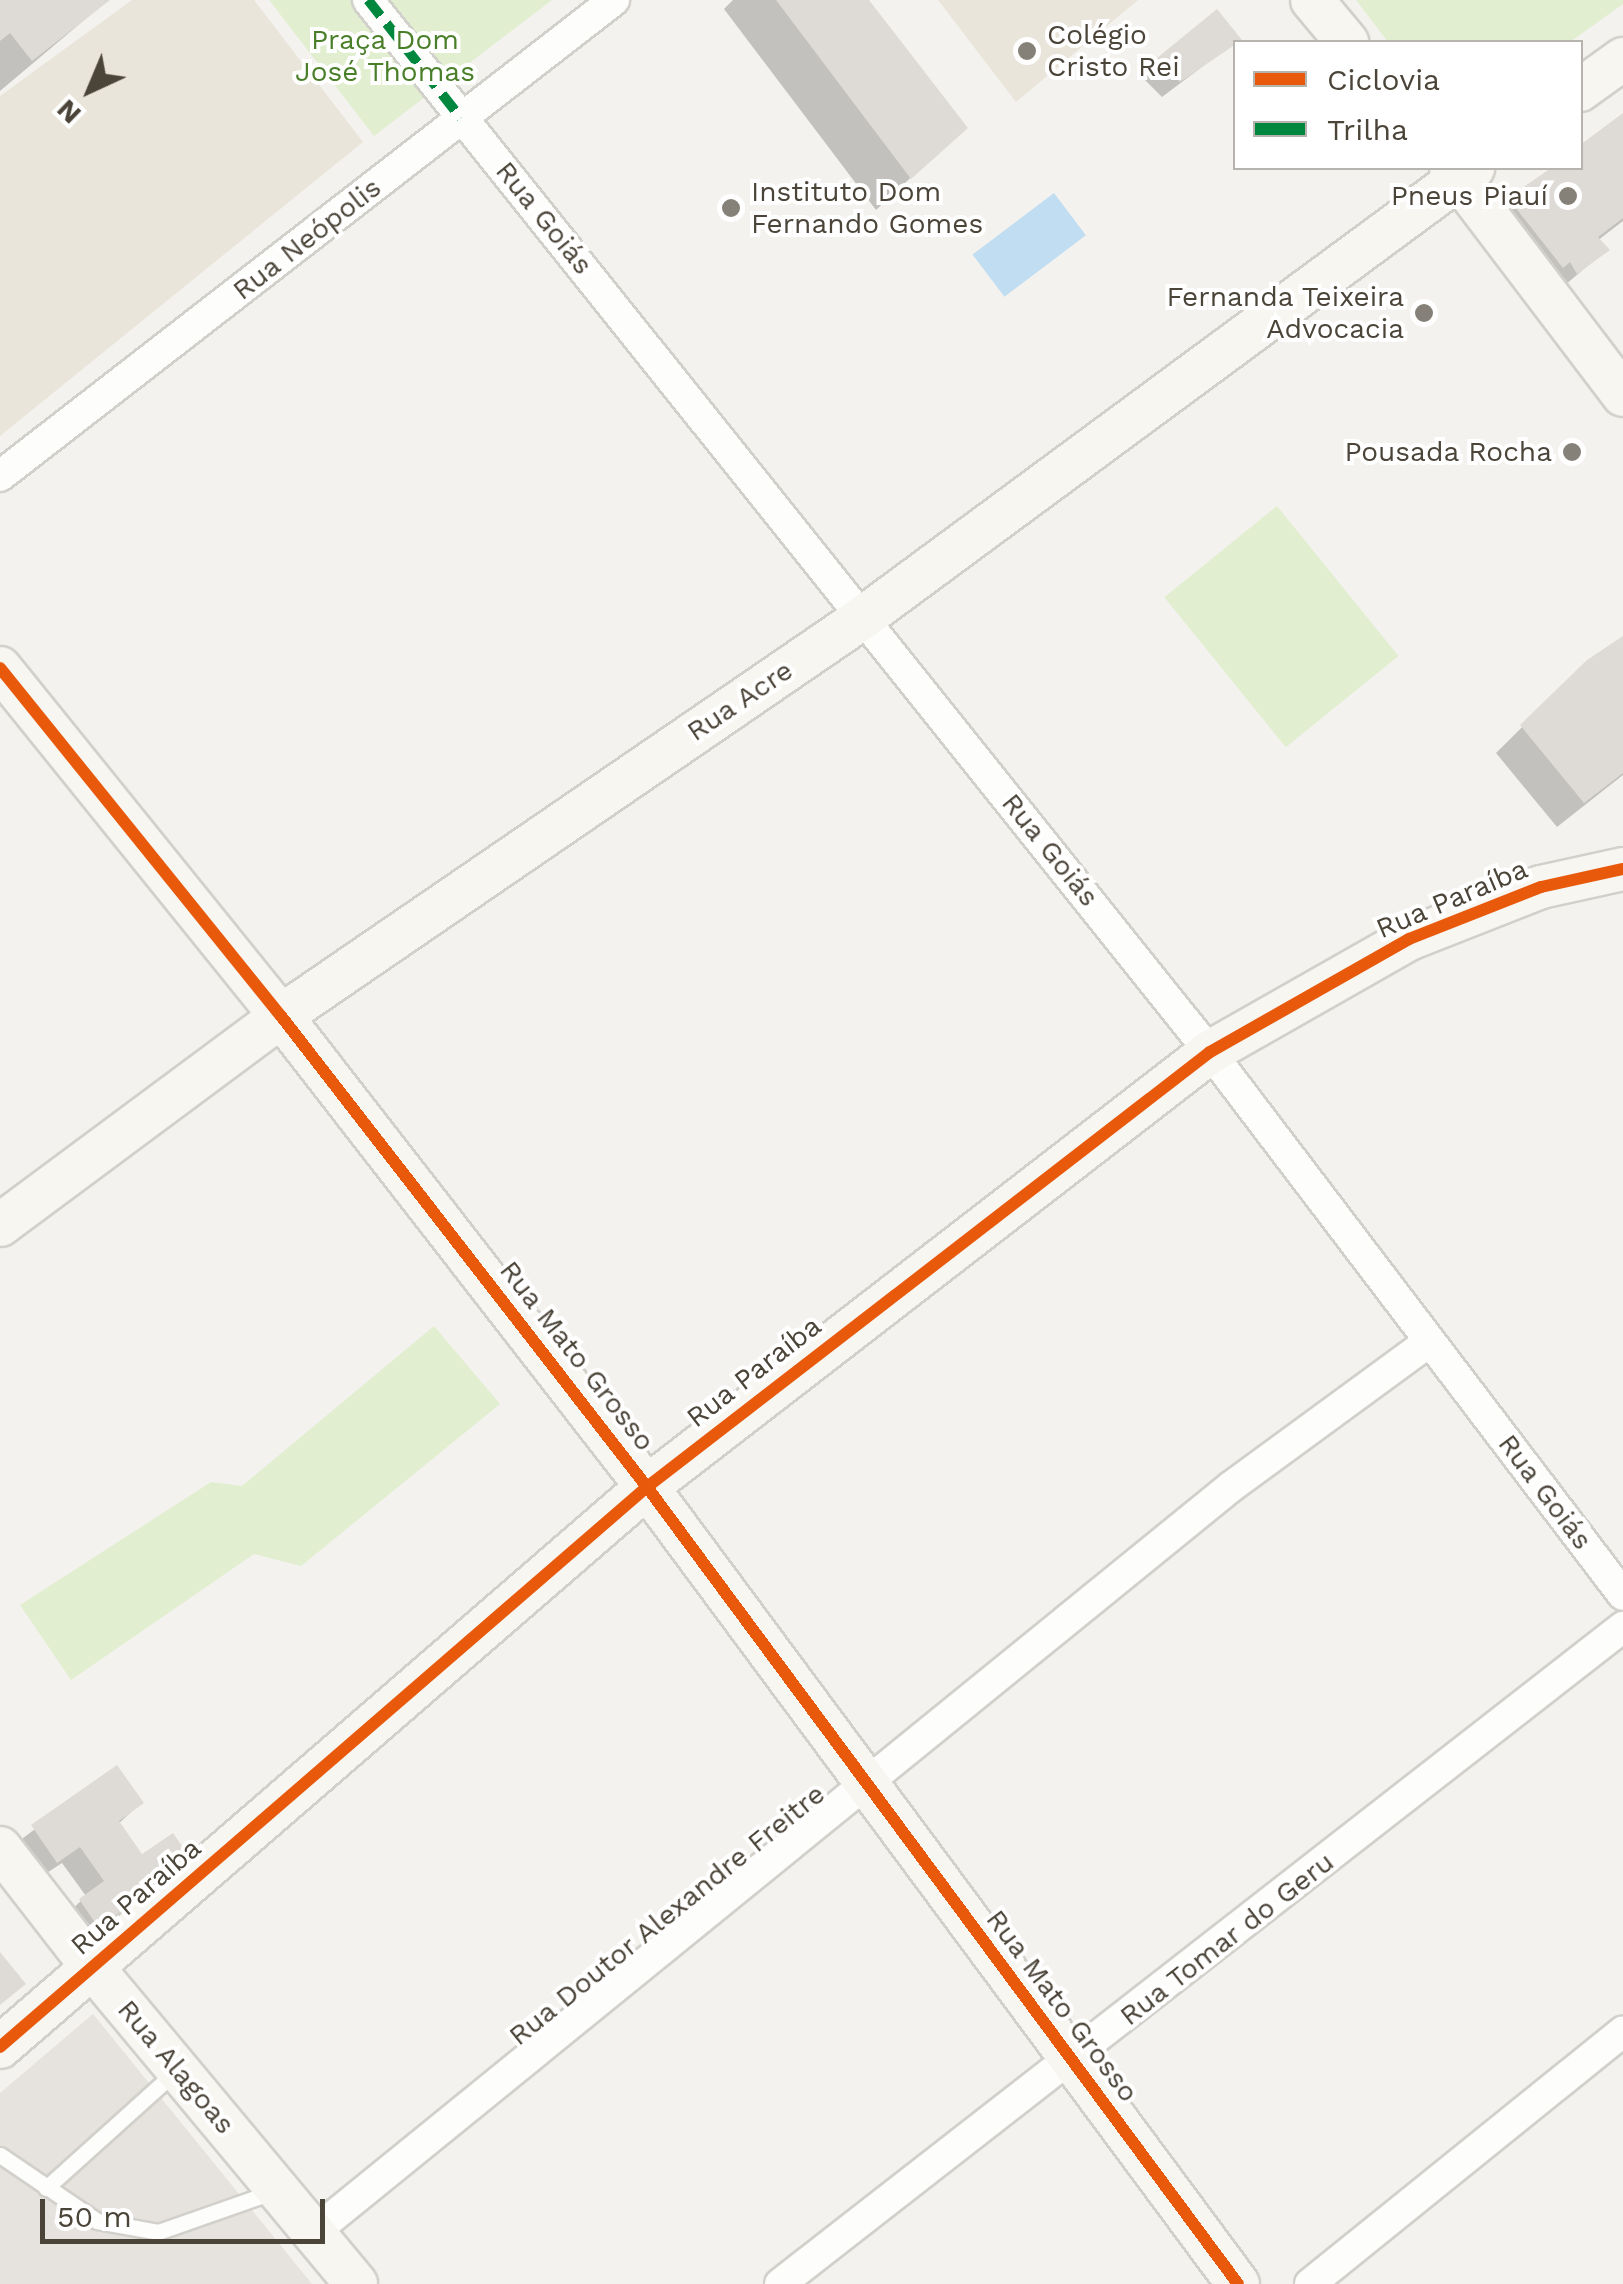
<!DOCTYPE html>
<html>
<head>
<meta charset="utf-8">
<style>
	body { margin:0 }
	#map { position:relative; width:1623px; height:2284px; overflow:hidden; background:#f4f2ee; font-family:"Work Sans",sans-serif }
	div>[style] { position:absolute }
	.industrial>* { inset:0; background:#e6e2de }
	.education>* { inset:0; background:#eae5da }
	.green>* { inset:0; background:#e1eecf; transform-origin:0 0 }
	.water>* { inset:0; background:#c0ddf1; transform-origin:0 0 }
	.shadow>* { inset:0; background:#0003 }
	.building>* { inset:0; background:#dedbd6 }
	.roads { filter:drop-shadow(2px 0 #d2d0cb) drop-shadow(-2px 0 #d2d0cb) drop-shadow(0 2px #d2d0cb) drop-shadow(0 -2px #d2d0cb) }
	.lane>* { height:15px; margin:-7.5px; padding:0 7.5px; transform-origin:7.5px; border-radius:7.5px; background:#fdfdfc }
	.street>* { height:30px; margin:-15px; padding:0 15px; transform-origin:15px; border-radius:15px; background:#fdfdfc }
	.secondary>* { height:42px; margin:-21px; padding:0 21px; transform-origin:21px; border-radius:21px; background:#f7f6f1 }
	.quiet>* { height:10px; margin-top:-5px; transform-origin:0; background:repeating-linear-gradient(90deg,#00873e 0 20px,transparent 0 30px) }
	.cycleway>* { height:12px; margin:-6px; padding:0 6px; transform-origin:6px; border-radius:6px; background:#e8590c }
	.dots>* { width:28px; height:28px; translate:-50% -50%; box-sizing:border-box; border:5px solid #fff; border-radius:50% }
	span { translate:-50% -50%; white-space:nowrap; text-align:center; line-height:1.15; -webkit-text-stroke:8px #fff; paint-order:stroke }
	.poi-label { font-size:28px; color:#4b4439 }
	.left { translate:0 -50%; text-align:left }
	.right { translate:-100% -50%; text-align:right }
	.park-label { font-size:28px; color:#4a7f2a }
	.street-label { font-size:28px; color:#4b4439 }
	.legend { position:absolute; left:1233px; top:40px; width:350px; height:130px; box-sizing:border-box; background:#fff; border:2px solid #b7b4b0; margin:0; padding:12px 18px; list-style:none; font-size:30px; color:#4b4439 }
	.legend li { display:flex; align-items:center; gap:20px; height:50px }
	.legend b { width:50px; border:2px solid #b7b4b0 }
	.north { position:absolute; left:40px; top:40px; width:100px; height:100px; -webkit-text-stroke:8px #fff; paint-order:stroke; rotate:224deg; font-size:28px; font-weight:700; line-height:40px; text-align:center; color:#4b4439 }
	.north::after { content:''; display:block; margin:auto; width:35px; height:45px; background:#4b4439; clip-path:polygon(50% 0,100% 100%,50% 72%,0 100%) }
	.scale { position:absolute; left:40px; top:2199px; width:285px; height:45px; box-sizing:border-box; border:5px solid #4b4439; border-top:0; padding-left:12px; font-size:30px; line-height:35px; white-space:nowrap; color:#4b4439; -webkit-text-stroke:8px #fff; paint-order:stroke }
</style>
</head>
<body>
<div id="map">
	<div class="industrial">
		<div style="clip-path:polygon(93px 2014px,312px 2284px,0 2284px,0 2093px)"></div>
	</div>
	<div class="education">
		<div style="clip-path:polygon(132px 0,254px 0,363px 142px,0 436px,0 96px)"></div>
		<div style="clip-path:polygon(938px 0,1138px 0,1016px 102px)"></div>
	</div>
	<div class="green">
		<div style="clip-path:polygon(269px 0,552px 0,374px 136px)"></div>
		<div style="clip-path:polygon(1356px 0,1623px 0,1623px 4px,1570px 42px,1388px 42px)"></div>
		<div style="left:1277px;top:506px;width:193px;height:145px;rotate:51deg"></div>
		<div style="clip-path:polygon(434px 1326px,500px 1404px,301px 1566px,254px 1554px,71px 1680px,20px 1605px,211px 1482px,242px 1486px)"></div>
	</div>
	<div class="water">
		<div style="left:1054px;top:193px;width:53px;height:102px;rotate:53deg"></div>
	</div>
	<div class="shadow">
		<div style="clip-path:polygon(0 0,108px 0,0 91px)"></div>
		<div style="clip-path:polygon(733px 0,866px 0,964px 128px,876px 210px,724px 9px)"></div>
		<div style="clip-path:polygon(1239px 39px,1162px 97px,1142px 77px,1159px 60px)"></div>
		<div style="clip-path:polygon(1623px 116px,1623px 221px,1597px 241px,1606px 250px,1550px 298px,1484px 226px,1554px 168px,1580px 168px)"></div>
		<div style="clip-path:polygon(1623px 639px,1623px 775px,1557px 827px,1496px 753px,1588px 662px)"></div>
		<div style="clip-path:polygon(117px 1768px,141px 1803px,118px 1824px,141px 1858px,173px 1878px,80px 1942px,63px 1918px,86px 1896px,62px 1863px,39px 1878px,15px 1844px)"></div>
	</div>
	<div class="building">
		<div style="clip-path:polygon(0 0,110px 0,32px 61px,10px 33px,0 41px)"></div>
		<div style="clip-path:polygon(776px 0,869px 0,968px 128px,911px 179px)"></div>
		<div style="clip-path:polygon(1217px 9px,1242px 40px,1180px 82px,1157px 58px)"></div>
		<div style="clip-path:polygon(1623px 113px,1623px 218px,1598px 237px,1610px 250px,1577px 274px,1570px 262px,1563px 268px,1508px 198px,1551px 168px,1580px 168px,1580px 145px)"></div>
		<div style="clip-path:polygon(1623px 636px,1623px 773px,1584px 803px,1520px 725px,1587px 660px)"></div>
		<div style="clip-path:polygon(117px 1765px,144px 1803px,119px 1821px,142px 1854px,173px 1833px,193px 1862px,98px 1927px,79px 1899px,104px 1881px,80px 1847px,57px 1863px,31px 1825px)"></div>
		<div style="clip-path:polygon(0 1952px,26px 1984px,0 2005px)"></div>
	</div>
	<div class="roads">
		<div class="lane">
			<div style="left:0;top:2155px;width:117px;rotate:34.2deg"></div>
			<div style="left:97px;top:2221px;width:62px;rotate:10.2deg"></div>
			<div style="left:158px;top:2232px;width:124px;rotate:-19.3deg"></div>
			<div style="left:46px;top:2188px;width:176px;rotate:-42deg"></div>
		</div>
		<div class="street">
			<div style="left:368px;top:0;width:1347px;rotate:51.33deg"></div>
			<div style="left:1210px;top:1052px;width:682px;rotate:52.74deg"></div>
			<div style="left:0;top:476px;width:777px;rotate:-37.78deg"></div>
			<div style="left:314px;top:2232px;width:1183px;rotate:-39.1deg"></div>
			<div style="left:1232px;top:1486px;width:245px;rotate:-36.2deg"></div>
			<div style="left:780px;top:2284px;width:1069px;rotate:-37.93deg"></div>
			<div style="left:1310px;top:2284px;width:402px;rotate:-38.9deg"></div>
		</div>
		<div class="secondary">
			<div style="left:1312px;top:0;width:55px;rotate:50.2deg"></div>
			<div style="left:1580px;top:90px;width:53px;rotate:-35.8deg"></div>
			<div style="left:1451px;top:168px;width:285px;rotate:52.8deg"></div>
			<div style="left:0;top:668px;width:447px;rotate:51.1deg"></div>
			<div style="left:281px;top:1016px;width:596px;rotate:52.15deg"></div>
			<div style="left:647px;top:1487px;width:992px;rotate:53.44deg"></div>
			<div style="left:0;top:1225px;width:350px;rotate:-36.6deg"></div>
			<div style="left:281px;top:1016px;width:706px;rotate:-34.39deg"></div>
			<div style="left:864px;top:617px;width:757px;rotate:-36.4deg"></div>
			<div style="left:0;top:1848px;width:152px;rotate:52.2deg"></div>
			<div style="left:93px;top:1968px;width:411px;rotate:50.2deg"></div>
			<div style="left:0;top:2047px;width:856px;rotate:-40.88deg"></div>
			<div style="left:647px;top:1487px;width:711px;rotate:-37.69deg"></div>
			<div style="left:1210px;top:1052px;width:229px;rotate:-29.6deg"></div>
			<div style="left:1409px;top:939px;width:142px;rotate:-21.5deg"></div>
			<div style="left:1541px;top:887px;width:84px;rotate:-12.4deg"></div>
		</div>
	</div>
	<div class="quiet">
		<div style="left:368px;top:0;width:150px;rotate:51.8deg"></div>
	</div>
	<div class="cycleway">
		<div style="left:0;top:668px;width:447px;rotate:51.1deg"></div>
		<div style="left:281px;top:1016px;width:596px;rotate:52.15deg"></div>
		<div style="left:647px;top:1487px;width:992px;rotate:53.44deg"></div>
		<div style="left:0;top:2047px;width:856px;rotate:-40.88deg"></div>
		<div style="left:647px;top:1487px;width:711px;rotate:-37.69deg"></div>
		<div style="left:1210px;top:1052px;width:229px;rotate:-29.6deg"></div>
		<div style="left:1409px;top:939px;width:142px;rotate:-21.5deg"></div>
		<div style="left:1541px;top:887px;width:84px;rotate:-12.4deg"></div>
	</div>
	<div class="dots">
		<div style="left:1027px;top:51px;background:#868178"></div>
		<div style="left:1568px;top:196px;background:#868178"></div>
		<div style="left:731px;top:208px;background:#868178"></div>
		<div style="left:1424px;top:313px;background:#868178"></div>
		<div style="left:1572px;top:452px;background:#868178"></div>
	</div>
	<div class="poi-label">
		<span class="left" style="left:1047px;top:51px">Colégio<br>Cristo Rei</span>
		<span class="left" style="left:751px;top:208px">Instituto Dom<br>Fernando Gomes</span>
		<span class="right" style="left:1548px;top:196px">Pneus Piauí</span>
		<span class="right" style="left:1404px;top:313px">Fernanda Teixeira<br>Advocacia</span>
		<span class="right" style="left:1552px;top:452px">Pousada Rocha</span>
	</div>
	<div class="park-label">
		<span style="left:385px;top:56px">Praça Dom<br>José Thomas</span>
	</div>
	<div class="street-label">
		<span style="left:544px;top:218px;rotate:51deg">Rua Goiás</span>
		<span style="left:307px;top:239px;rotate:-38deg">Rua Neópolis</span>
		<span style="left:740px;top:701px;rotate:-34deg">Rua Acre</span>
		<span style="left:1050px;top:850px;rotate:51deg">Rua Goiás</span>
		<span style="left:1452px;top:899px;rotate:-23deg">Rua Paraíba</span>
		<span style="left:577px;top:1356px;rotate:52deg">Rua Mato Grosso</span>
		<span style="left:754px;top:1372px;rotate:-38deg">Rua Paraíba</span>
		<span style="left:1545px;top:1492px;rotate:53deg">Rua Goiás</span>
		<span style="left:136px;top:1897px;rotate:-41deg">Rua Paraíba</span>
		<span style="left:667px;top:1915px;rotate:-39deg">Rua Doutor Alexandre Freitre</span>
		<span style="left:1227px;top:1939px;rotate:-38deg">Rua Tomar do Geru</span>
		<span style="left:1062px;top:2006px;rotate:53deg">Rua Mato Grosso</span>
		<span style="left:176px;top:2067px;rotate:50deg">Rua Alagoas</span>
	</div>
	<ul class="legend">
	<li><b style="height:12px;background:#e8590c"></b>Ciclovia</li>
	<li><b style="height:12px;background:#00873e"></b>Trilha</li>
	</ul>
	<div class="north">N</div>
	<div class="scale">50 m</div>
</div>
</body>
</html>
